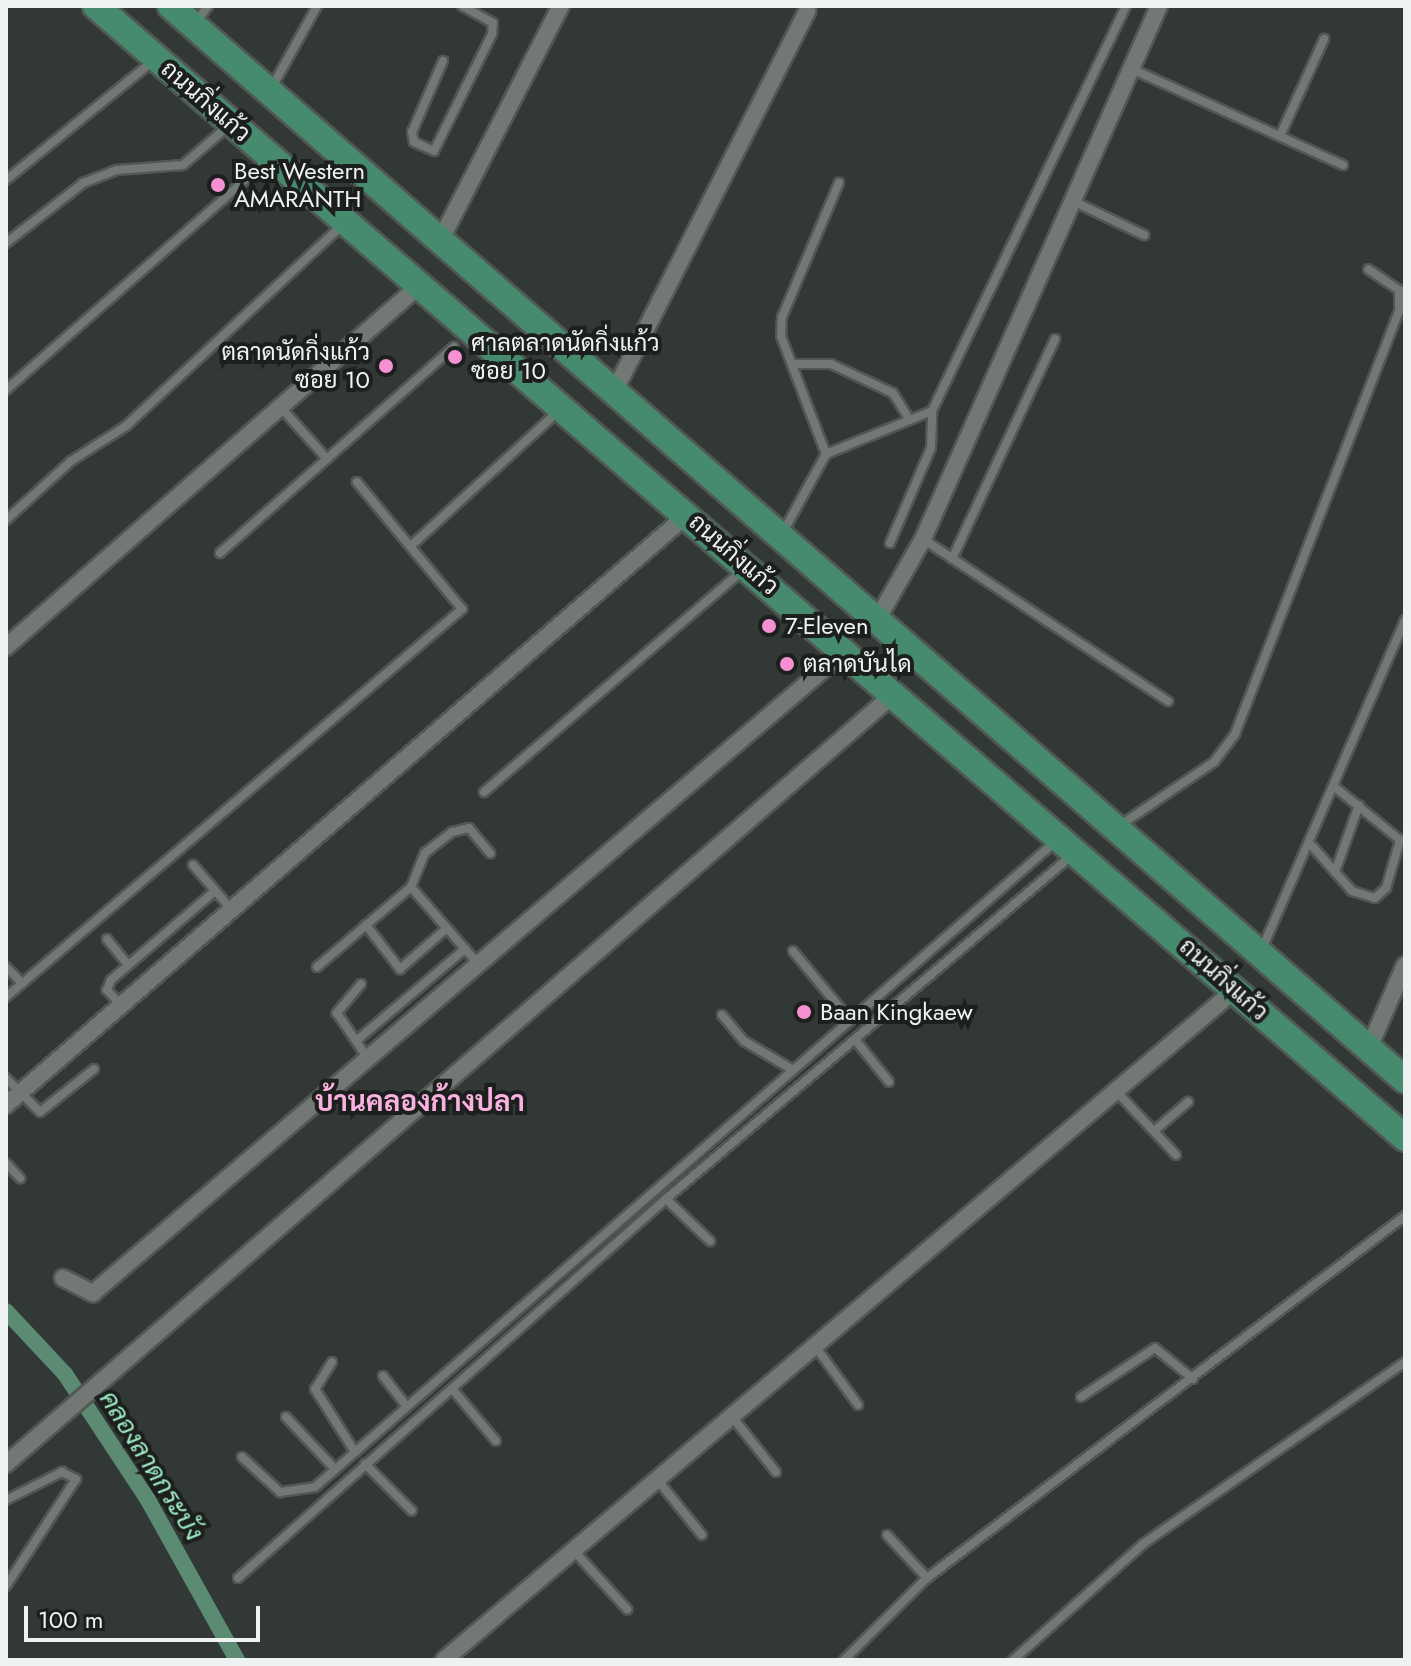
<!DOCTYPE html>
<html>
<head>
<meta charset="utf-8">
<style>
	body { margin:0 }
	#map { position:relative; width:1411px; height:1666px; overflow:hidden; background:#323835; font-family:Jost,Sarabun,sans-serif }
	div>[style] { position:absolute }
	.canal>* { height:16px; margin:-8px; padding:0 8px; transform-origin:8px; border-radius:8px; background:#5c8b73 }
	.roads { filter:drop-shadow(2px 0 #515754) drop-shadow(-2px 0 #515754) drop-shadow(0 2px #515754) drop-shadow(0 -2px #515754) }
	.lane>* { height:8px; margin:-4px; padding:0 4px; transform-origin:4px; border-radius:4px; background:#727874 }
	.street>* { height:16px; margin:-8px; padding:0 8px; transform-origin:8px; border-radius:8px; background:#727874 }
	.primary>* { height:26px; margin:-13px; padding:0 13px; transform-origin:13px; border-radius:13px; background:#478b6f }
	.dots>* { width:22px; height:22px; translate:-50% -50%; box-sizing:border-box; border:4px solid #1c1f1d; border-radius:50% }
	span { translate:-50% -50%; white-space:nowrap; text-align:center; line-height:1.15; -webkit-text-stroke:8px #1c1f1d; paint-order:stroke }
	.street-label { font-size:24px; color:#eef2f0 }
	.poi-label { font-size:24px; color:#eef2f0 }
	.left { translate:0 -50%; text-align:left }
	.right { translate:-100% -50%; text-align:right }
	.water-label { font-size:26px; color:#9deac2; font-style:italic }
	.quarter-label { font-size:28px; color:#f9b2df; font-weight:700 }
	.frame { position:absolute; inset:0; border:8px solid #eef2f0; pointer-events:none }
	.scale { position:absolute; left:24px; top:1606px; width:236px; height:36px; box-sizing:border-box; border:4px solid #eef2f0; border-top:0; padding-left:10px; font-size:24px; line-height:28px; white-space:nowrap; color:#eef2f0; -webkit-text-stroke:6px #1c1f1d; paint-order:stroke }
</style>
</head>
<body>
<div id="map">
	<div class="canal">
		<div style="left:6px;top:1311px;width:86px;rotate:46.9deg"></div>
		<div style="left:65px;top:1374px;width:151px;rotate:56.6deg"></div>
		<div style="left:148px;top:1500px;width:183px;rotate:60.9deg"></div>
	</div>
	<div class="roads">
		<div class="lane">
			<div style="left:196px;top:22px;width:20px;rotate:-53deg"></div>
			<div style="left:443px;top:61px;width:77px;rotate:113.6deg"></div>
			<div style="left:412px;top:132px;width:10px;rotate:79deg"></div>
			<div style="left:414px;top:142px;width:22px;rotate:24deg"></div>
			<div style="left:434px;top:151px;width:131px;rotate:-63.6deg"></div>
			<div style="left:492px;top:34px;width:11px;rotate:-85deg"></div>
			<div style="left:493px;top:23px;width:35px;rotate:-151deg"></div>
			<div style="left:1132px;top:69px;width:232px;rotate:24.5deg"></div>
			<div style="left:272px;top:87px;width:93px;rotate:-60.9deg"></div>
			<div style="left:1280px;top:136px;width:107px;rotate:-65.6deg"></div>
			<div style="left:6px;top:180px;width:189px;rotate:-39deg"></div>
			<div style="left:1073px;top:201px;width:79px;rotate:25.6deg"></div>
			<div style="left:6px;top:243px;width:98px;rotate:-37.9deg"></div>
			<div style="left:83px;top:183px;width:36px;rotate:-21deg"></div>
			<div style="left:117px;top:170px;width:66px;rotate:-4.3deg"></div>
			<div style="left:183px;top:165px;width:58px;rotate:-40.8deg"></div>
			<div style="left:792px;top:364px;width:39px"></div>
			<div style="left:831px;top:364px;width:68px;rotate:25.1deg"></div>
			<div style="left:893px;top:393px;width:31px;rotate:58deg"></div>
			<div style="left:6px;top:390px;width:349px;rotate:-41.3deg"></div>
			<div style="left:284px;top:411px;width:64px;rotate:48.1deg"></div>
			<div style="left:826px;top:454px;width:126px;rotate:-110.9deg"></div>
			<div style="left:781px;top:336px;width:19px;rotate:-87deg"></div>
			<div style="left:782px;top:317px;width:146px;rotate:-67deg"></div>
			<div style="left:6px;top:520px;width:88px;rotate:-42.2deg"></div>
			<div style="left:71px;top:461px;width:65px;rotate:-32.5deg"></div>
			<div style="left:126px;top:426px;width:296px;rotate:-42.9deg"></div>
			<div style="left:782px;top:534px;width:91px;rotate:-61.2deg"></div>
			<div style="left:826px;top:454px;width:114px;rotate:-22.1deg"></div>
			<div style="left:932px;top:411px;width:449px;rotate:-64.4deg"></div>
			<div style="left:923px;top:539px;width:294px;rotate:33.5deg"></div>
			<div style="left:890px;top:543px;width:103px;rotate:-66.7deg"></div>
			<div style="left:931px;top:448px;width:37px;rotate:-88deg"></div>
			<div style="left:413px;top:544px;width:199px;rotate:-42.4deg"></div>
			<div style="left:220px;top:553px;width:312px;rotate:-41.4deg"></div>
			<div style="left:952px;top:559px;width:243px;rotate:-64.9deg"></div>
			<div style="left:484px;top:792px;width:338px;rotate:-40.6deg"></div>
			<div style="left:1119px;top:826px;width:115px;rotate:-34deg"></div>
			<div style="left:1214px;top:762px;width:35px;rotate:-53deg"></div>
			<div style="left:1235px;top:734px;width:453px;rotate:-68.8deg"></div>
			<div style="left:1399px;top:312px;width:22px;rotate:-90deg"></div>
			<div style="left:1399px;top:290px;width:37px;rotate:-146deg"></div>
			<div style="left:1312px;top:846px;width:60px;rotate:48.4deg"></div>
			<div style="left:1352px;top:891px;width:24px;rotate:17deg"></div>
			<div style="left:1375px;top:898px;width:15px;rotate:-42deg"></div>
			<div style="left:1386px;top:888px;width:50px;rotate:-73.7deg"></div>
			<div style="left:1400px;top:840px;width:82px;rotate:-140.9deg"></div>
			<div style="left:193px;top:865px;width:58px;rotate:49.2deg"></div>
			<div style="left:1335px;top:872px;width:71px;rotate:-70.3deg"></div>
			<div style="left:411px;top:887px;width:103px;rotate:48.9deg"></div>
			<div style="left:366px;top:925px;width:56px;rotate:52.3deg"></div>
			<div style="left:400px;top:969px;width:62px;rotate:-41.1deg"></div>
			<div style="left:107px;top:939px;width:33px;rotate:51deg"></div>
			<div style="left:1262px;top:949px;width:359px;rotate:-66.5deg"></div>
			<div style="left:793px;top:951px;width:89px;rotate:50.4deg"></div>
			<div style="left:6px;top:967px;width:23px;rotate:45deg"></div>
			<div style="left:317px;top:967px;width:123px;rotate:-40.4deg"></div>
			<div style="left:411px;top:887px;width:37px;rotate:-68deg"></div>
			<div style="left:425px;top:853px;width:34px;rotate:-38deg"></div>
			<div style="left:452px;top:832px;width:17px;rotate:-13deg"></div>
			<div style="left:469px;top:828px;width:33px;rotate:50deg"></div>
			<div style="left:361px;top:984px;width:38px;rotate:130deg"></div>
			<div style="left:337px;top:1013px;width:57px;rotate:55.8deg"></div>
			<div style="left:6px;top:997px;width:599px;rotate:-40.39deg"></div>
			<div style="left:462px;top:609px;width:165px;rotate:-129.6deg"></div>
			<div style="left:121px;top:1005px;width:21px;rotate:-133deg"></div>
			<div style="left:107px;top:990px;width:11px;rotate:-68deg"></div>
			<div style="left:111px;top:980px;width:137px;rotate:-40.6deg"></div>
			<div style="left:722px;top:1015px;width:34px;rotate:50deg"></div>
			<div style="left:744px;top:1041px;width:57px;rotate:30.6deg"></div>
			<div style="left:356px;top:1041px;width:143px;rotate:-40.2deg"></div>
			<div style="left:857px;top:1042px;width:51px;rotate:51.3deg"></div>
			<div style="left:6px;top:1078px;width:48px;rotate:45deg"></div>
			<div style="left:40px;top:1112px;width:69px;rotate:-38.5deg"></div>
			<div style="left:1115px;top:1090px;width:89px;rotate:46.8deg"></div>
			<div style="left:1154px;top:1131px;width:45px;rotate:-40.5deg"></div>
			<div style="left:6px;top:1163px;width:21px;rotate:47deg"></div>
			<div style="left:666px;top:1199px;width:61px;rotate:43.7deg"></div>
			<div style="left:815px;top:1346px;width:73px;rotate:53.9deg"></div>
			<div style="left:332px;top:1362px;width:32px;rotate:122deg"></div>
			<div style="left:315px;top:1389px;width:75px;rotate:57.6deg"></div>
			<div style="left:383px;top:1376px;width:39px;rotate:52deg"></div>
			<div style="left:454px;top:1391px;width:65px;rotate:50deg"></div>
			<div style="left:1081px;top:1397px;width:89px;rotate:-33.5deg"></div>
			<div style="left:1155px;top:1348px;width:49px;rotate:39.2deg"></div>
			<div style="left:730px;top:1414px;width:74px;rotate:51.6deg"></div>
			<div style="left:286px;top:1417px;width:71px;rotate:46.7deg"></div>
			<div style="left:242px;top:1457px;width:52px;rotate:42.6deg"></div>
			<div style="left:280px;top:1492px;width:35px;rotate:-8deg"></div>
			<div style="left:315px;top:1487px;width:982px;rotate:-41.08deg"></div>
			<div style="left:365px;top:1464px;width:66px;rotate:45deg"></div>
			<div style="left:656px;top:1478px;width:73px;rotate:51.1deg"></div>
			<div style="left:6px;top:1500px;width:63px;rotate:-26.6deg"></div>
			<div style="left:62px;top:1472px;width:16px;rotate:27deg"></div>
			<div style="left:76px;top:1479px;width:128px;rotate:123.2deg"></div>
			<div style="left:887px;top:1535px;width:59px;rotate:47.1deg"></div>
			<div style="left:574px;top:1551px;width:79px;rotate:47.6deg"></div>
			<div style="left:238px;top:1578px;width:572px;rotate:-41.53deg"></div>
			<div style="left:666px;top:1199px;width:531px;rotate:-40.26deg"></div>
			<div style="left:844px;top:1660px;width:117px;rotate:-44.7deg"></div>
			<div style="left:927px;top:1578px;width:600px;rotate:-37.14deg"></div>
			<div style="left:1013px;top:1660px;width:174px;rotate:-41.7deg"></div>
			<div style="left:1143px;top:1544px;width:319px;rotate:-34.8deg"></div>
		</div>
		<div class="street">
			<div style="left:441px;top:239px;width:262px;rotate:-62.8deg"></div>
			<div style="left:615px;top:390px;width:425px;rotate:-63.1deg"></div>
			<div style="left:878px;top:618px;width:91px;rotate:-60.3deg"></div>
			<div style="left:923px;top:539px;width:583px;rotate:-66.12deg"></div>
			<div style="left:6px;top:647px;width:551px;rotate:-41.18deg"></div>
			<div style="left:1369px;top:1048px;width:90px;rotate:-66.6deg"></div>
			<div style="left:6px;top:1105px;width:902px;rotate:-40.91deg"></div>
			<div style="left:63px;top:1278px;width:34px;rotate:27deg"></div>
			<div style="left:93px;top:1293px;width:990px;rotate:-40.49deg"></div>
			<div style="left:6px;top:1464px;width:1177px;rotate:-40.93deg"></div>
			<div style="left:444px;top:1660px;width:1038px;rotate:-40.27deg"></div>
		</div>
		<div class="primary">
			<div style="left:96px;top:6px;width:1731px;rotate:40.85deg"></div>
			<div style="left:171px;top:6px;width:1636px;rotate:41.03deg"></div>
		</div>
	</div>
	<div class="dots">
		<div style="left:218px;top:185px;background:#f591d2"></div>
		<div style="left:455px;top:357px;background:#f591d2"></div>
		<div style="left:386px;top:366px;background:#f591d2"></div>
		<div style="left:769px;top:626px;background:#f591d2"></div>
		<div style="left:787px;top:664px;background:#f591d2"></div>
		<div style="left:804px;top:1012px;background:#f591d2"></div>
	</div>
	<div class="street-label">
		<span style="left:206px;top:101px;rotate:41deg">ถนนกิ่งแก้ว</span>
		<span style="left:734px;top:554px;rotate:41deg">ถนนกิ่งแก้ว</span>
		<span style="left:1224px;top:979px;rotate:42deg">ถนนกิ่งแก้ว</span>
	</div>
	<div class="poi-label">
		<span class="left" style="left:234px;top:185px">Best Western<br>AMARANTH</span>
		<span class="left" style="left:471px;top:357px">ศาลตลาดนัดกิ่งแก้ว<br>ซอย 10</span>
		<span class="right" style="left:370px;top:366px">ตลาดนัดกิ่งแก้ว<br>ซอย 10</span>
		<span class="left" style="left:785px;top:626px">7-Eleven</span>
		<span class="left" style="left:803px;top:664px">ตลาดบันได</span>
		<span class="left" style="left:820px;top:1012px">Baan Kingkaew</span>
	</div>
	<div class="water-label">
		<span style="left:151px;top:1466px;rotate:58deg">คลองลาดกระบัง</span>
	</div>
	<div class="quarter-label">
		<span style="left:420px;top:1102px">บ้านคลองก้างปลา</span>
	</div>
	<div class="frame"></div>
	<div class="scale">100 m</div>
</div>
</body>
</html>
